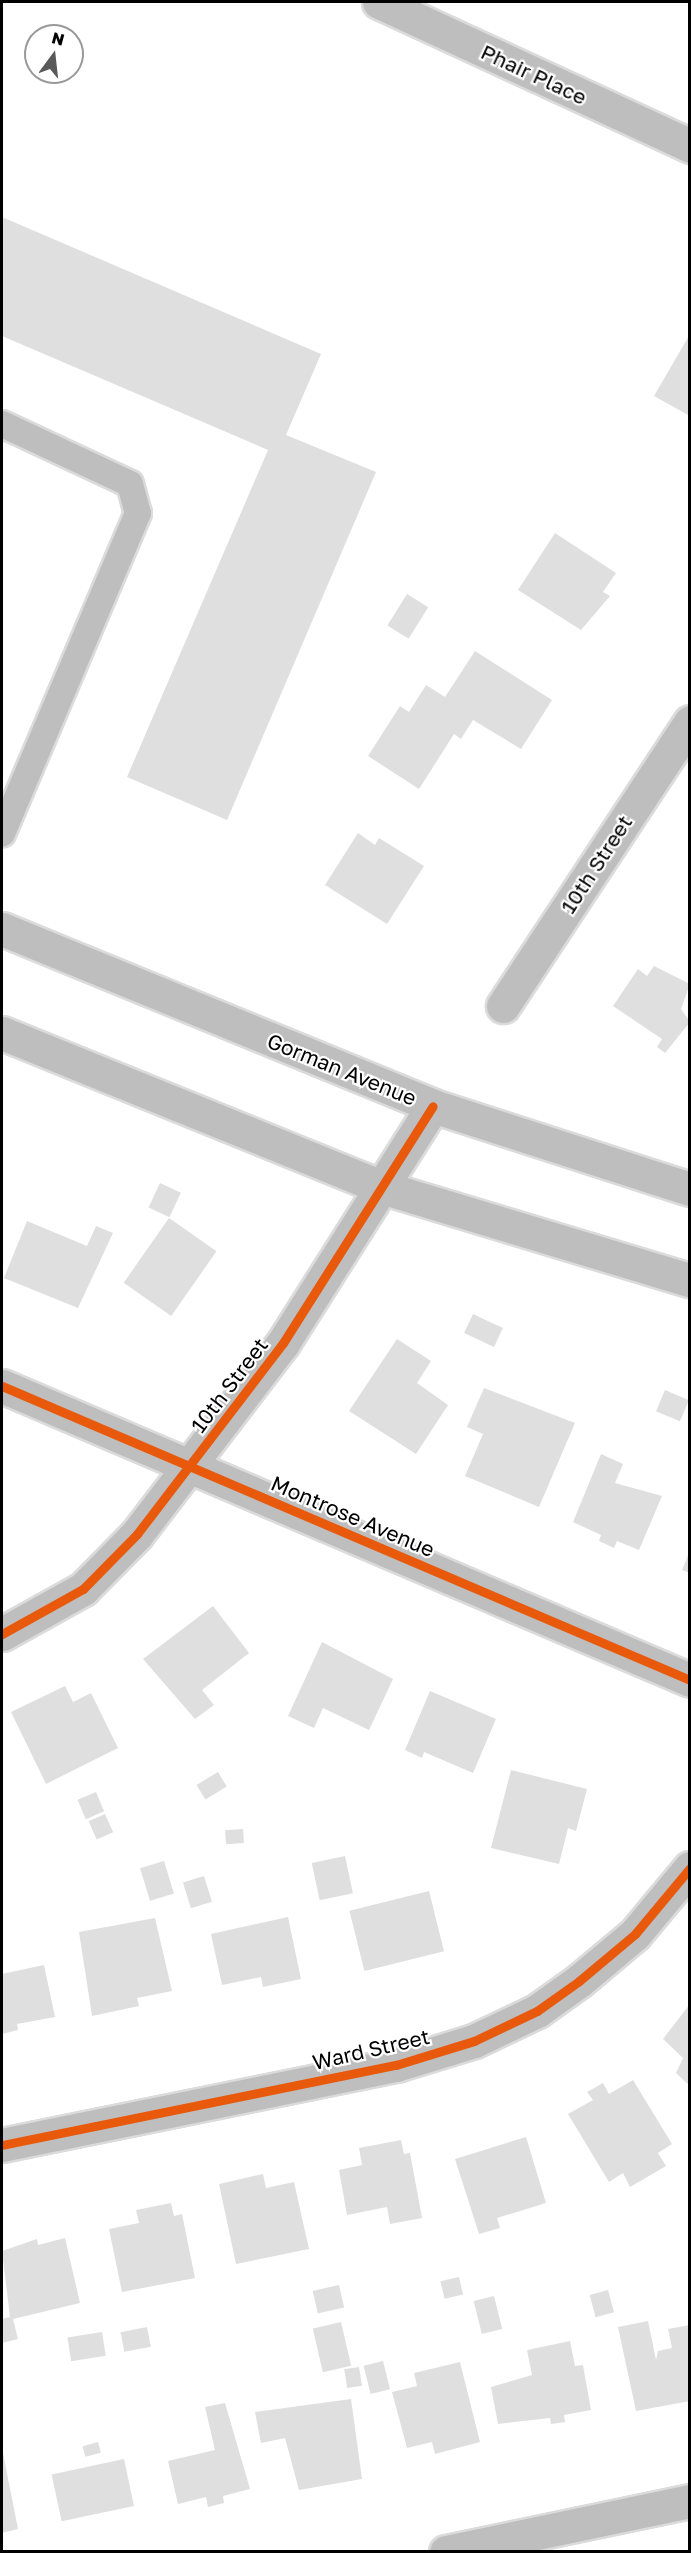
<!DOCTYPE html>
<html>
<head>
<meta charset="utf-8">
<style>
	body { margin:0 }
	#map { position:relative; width:691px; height:2553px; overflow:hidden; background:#fff; font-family:"Golos Text",sans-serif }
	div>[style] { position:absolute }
	.building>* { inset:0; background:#dfdfdf; transform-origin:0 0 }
	.roads { filter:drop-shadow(2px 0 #dbdbdb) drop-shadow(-2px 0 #dbdbdb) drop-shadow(0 2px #dbdbdb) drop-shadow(0 -2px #dbdbdb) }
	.service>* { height:26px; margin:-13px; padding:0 13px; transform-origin:13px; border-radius:13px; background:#bebebe }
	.minor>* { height:33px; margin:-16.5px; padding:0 16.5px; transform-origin:16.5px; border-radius:16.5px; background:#bebebe }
	.primary>* { height:33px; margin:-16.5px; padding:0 16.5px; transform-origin:16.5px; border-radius:16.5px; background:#bebebe }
	.cycleway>* { height:9px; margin:-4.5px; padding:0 4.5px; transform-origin:4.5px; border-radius:4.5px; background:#e8590c }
	span { translate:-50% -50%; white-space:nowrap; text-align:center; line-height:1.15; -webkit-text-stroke:4.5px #fff; paint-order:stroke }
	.street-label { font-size:21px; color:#000 }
	.frame { position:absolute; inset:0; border:3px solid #000; pointer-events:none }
	.north { position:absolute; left:24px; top:24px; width:60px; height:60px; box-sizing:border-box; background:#fff; border:2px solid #999; border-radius:50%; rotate:15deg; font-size:16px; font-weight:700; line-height:24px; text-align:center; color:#000 }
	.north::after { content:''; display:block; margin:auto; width:21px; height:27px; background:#595959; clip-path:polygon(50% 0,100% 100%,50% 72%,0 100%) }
</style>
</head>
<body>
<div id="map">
	<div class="building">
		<div style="clip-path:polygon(2px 217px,321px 354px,286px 435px,376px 472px,227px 820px,127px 777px,268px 450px,2px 336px)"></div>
		<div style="clip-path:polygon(690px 334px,690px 416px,654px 396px)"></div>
		<div style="clip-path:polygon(555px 533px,616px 573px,603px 592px,610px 596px,581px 630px,518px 590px)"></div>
		<div style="left:407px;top:594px;width:25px;height:37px;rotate:32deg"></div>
		<div style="clip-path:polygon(475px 651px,552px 700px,521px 749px,473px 720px,461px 739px,454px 734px,419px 789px,368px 756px,400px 706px,409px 712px,426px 685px,445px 697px)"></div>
		<div style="clip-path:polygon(358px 833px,375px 845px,379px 838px,424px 866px,387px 924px,325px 885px)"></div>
		<div style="clip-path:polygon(654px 966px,690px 984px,681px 1009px,690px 1022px,665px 1053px,657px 1047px,662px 1039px,613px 1006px,638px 969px,647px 976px)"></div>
		<div style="left:160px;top:1183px;width:23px;height:27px;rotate:25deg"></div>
		<div style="left:169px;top:1218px;width:58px;height:79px;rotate:35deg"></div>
		<div style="clip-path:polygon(27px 1221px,87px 1246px,96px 1226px,113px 1233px,78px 1308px,4px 1278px)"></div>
		<div style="left:473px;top:1314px;width:33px;height:21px;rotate:25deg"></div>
		<div style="clip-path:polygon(397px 1339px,431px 1361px,417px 1383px,448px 1405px,416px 1454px,349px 1411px)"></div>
		<div style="clip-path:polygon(484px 1388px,575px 1423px,539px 1507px,465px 1476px,483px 1434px,467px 1427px)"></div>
		<div style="left:665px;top:1390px;width:26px;height:23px;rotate:23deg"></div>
		<div style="clip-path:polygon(601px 1454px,623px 1464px,615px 1483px,662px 1496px,639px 1550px,617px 1541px,614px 1548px,599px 1541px,601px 1535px,573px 1522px)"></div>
		<div style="clip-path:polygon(689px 1553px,690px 1553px,690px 1573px,682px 1570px)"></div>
		<div style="clip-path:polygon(213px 1606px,249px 1653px,202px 1690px,214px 1705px,195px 1719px,143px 1659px)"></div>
		<div style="clip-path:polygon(322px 1642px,393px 1679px,369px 1730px,323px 1708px,314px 1728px,288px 1716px)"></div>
		<div style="clip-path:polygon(65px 1686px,73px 1702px,91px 1693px,118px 1748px,46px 1784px,11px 1712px)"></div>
		<div style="clip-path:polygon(430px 1691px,496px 1719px,473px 1773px,424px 1752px,422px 1758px,405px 1750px)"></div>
		<div style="clip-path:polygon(511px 1770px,587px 1789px,576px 1831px,568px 1828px,559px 1864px,491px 1848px)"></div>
		<div style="left:218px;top:1772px;width:17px;height:25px;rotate:59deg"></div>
		<div style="left:96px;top:1792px;width:21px;height:20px;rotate:67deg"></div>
		<div style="left:105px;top:1814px;width:20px;height:18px;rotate:66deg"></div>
		<div style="left:243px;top:1829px;width:14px;height:18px;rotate:86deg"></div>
		<div style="left:345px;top:1856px;width:38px;height:34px;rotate:78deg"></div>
		<div style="left:164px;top:1861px;width:34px;height:25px;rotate:73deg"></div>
		<div style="left:204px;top:1876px;width:27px;height:22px;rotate:73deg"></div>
		<div style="left:429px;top:1891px;width:62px;height:82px;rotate:76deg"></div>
		<div style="clip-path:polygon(288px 1917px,301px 1979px,263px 1987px,261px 1977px,222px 1985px,211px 1934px)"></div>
		<div style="clip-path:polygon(155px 1918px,172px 1991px,137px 1998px,139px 2006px,92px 2016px,79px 1932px)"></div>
		<div style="clip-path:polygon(44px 1965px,55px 2017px,17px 2024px,18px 2030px,2px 2034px,2px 1974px)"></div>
		<div style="clip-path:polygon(690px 2004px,690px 2086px,676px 2073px,683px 2058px,663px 2039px)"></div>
		<div style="clip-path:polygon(633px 2080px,672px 2144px,658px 2153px,666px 2166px,630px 2187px,623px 2173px,609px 2182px,568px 2114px,593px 2100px,587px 2092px,603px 2083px,609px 2094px)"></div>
		<div style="clip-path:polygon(526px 2137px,546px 2203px,497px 2218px,500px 2228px,479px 2234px,455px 2159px)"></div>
		<div style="clip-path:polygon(401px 2140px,404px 2154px,410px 2153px,422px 2218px,390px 2224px,387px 2207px,347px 2215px,339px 2170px,362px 2165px,359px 2148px)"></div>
		<div style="clip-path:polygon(263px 2174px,266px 2188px,294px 2182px,309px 2249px,236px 2264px,219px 2184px)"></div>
		<div style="clip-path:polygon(171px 2203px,174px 2216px,182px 2214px,195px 2278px,122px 2292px,109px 2229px,139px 2223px,136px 2210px)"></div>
		<div style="clip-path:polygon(65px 2238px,80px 2303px,13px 2319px,18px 2339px,2px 2343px,2px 2319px,10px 2317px,2px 2251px,37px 2239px,38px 2245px)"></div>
		<div style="left:459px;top:2277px;width:18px;height:19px;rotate:77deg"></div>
		<div style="left:339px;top:2285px;width:23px;height:27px;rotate:77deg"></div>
		<div style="left:608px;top:2290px;width:23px;height:19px;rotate:75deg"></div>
		<div style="left:494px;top:2296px;width:34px;height:21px;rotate:76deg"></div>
		<div style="clip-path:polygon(648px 2321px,656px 2360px,658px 2351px,672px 2348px,668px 2329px,690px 2325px,690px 2401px,636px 2411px,618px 2327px)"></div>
		<div style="left:341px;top:2322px;width:45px;height:29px;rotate:77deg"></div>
		<div style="left:147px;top:2327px;width:20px;height:27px;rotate:79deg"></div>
		<div style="left:102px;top:2332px;width:24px;height:35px;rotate:81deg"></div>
		<div style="clip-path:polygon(570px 2341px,575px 2366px,583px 2365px,591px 2410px,564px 2415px,565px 2422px,551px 2424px,550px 2418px,498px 2424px,491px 2387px,532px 2375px,527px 2350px)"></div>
		<div style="left:383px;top:2361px;width:29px;height:20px;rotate:76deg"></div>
		<div style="clip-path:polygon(460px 2362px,480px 2442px,435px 2454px,432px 2442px,407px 2448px,392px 2392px,417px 2386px,414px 2373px)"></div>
		<div style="left:359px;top:2367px;width:19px;height:15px;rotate:81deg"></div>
		<div style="clip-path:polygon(351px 2399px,362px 2479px,299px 2490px,285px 2438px,261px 2443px,255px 2412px)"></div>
		<div style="clip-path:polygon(225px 2403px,250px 2489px,223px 2496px,224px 2503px,208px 2507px,206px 2497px,178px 2504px,168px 2461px,215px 2450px,205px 2407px)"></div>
		<div style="left:98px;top:2442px;width:11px;height:16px;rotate:75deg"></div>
		<div style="clip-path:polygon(3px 2453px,18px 2529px,2px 2533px,2px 2453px)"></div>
		<div style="left:124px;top:2459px;width:48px;height:74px;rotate:78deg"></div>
	</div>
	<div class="roads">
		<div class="service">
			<div style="left:2px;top:424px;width:141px;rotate:25.1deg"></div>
			<div style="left:130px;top:484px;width:30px;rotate:75deg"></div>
			<div style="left:138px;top:513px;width:348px;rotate:113deg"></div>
		</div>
		<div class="minor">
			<div style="left:379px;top:2px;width:343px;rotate:24.8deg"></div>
			<div style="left:503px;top:1006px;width:340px;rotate:-56.6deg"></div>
			<div style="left:2px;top:1386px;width:748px;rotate:23.14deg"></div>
			<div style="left:2px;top:1634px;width:93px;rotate:-29.1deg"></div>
			<div style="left:83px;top:1589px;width:77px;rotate:-45.5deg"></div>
			<div style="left:137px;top:1534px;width:240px;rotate:-52.6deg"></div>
			<div style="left:283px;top:1343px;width:280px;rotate:-57.7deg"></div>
			<div style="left:2px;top:2145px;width:402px;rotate:-11.5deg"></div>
			<div style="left:396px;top:2065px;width:82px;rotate:-17.1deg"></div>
			<div style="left:474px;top:2041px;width:70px;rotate:-25.5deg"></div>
			<div style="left:537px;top:2011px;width:52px;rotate:-35.5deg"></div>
			<div style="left:579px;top:1981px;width:73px;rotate:-40deg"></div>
			<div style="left:635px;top:1934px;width:86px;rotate:-50.2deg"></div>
			<div style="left:446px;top:2552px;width:249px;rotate:-11.8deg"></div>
		</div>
		<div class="primary">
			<div style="left:2px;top:929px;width:466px;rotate:22.3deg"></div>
			<div style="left:433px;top:1106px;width:270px;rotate:17.9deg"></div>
			<div style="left:2px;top:1033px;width:409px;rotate:22.1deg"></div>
			<div style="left:381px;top:1187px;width:323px;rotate:16.8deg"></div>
		</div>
	</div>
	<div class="cycleway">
		<div style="left:2px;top:1386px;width:748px;rotate:23.14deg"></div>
		<div style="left:2px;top:1634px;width:93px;rotate:-29.1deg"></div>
		<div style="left:83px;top:1589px;width:77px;rotate:-45.5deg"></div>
		<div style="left:137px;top:1534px;width:240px;rotate:-52.6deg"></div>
		<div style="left:283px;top:1343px;width:280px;rotate:-57.7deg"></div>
		<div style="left:2px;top:2145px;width:402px;rotate:-11.5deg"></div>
		<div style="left:396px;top:2065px;width:82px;rotate:-17.1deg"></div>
		<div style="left:474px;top:2041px;width:70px;rotate:-25.5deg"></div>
		<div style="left:537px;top:2011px;width:52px;rotate:-35.5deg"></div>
		<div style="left:579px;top:1981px;width:73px;rotate:-40deg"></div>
		<div style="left:635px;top:1934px;width:86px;rotate:-50.2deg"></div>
	</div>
	<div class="street-label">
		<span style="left:534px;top:74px;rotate:25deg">Phair Place</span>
		<span style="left:596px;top:864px;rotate:-57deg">10th Street</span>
		<span style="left:342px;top:1069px;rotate:22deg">Gorman Avenue</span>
		<span style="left:229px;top:1385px;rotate:-53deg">10th Street</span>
		<span style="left:353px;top:1516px;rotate:23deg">Montrose Avenue</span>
		<span style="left:371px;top:2049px;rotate:-13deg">Ward Street</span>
	</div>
	<div class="frame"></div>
	<div class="north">N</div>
</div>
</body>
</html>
